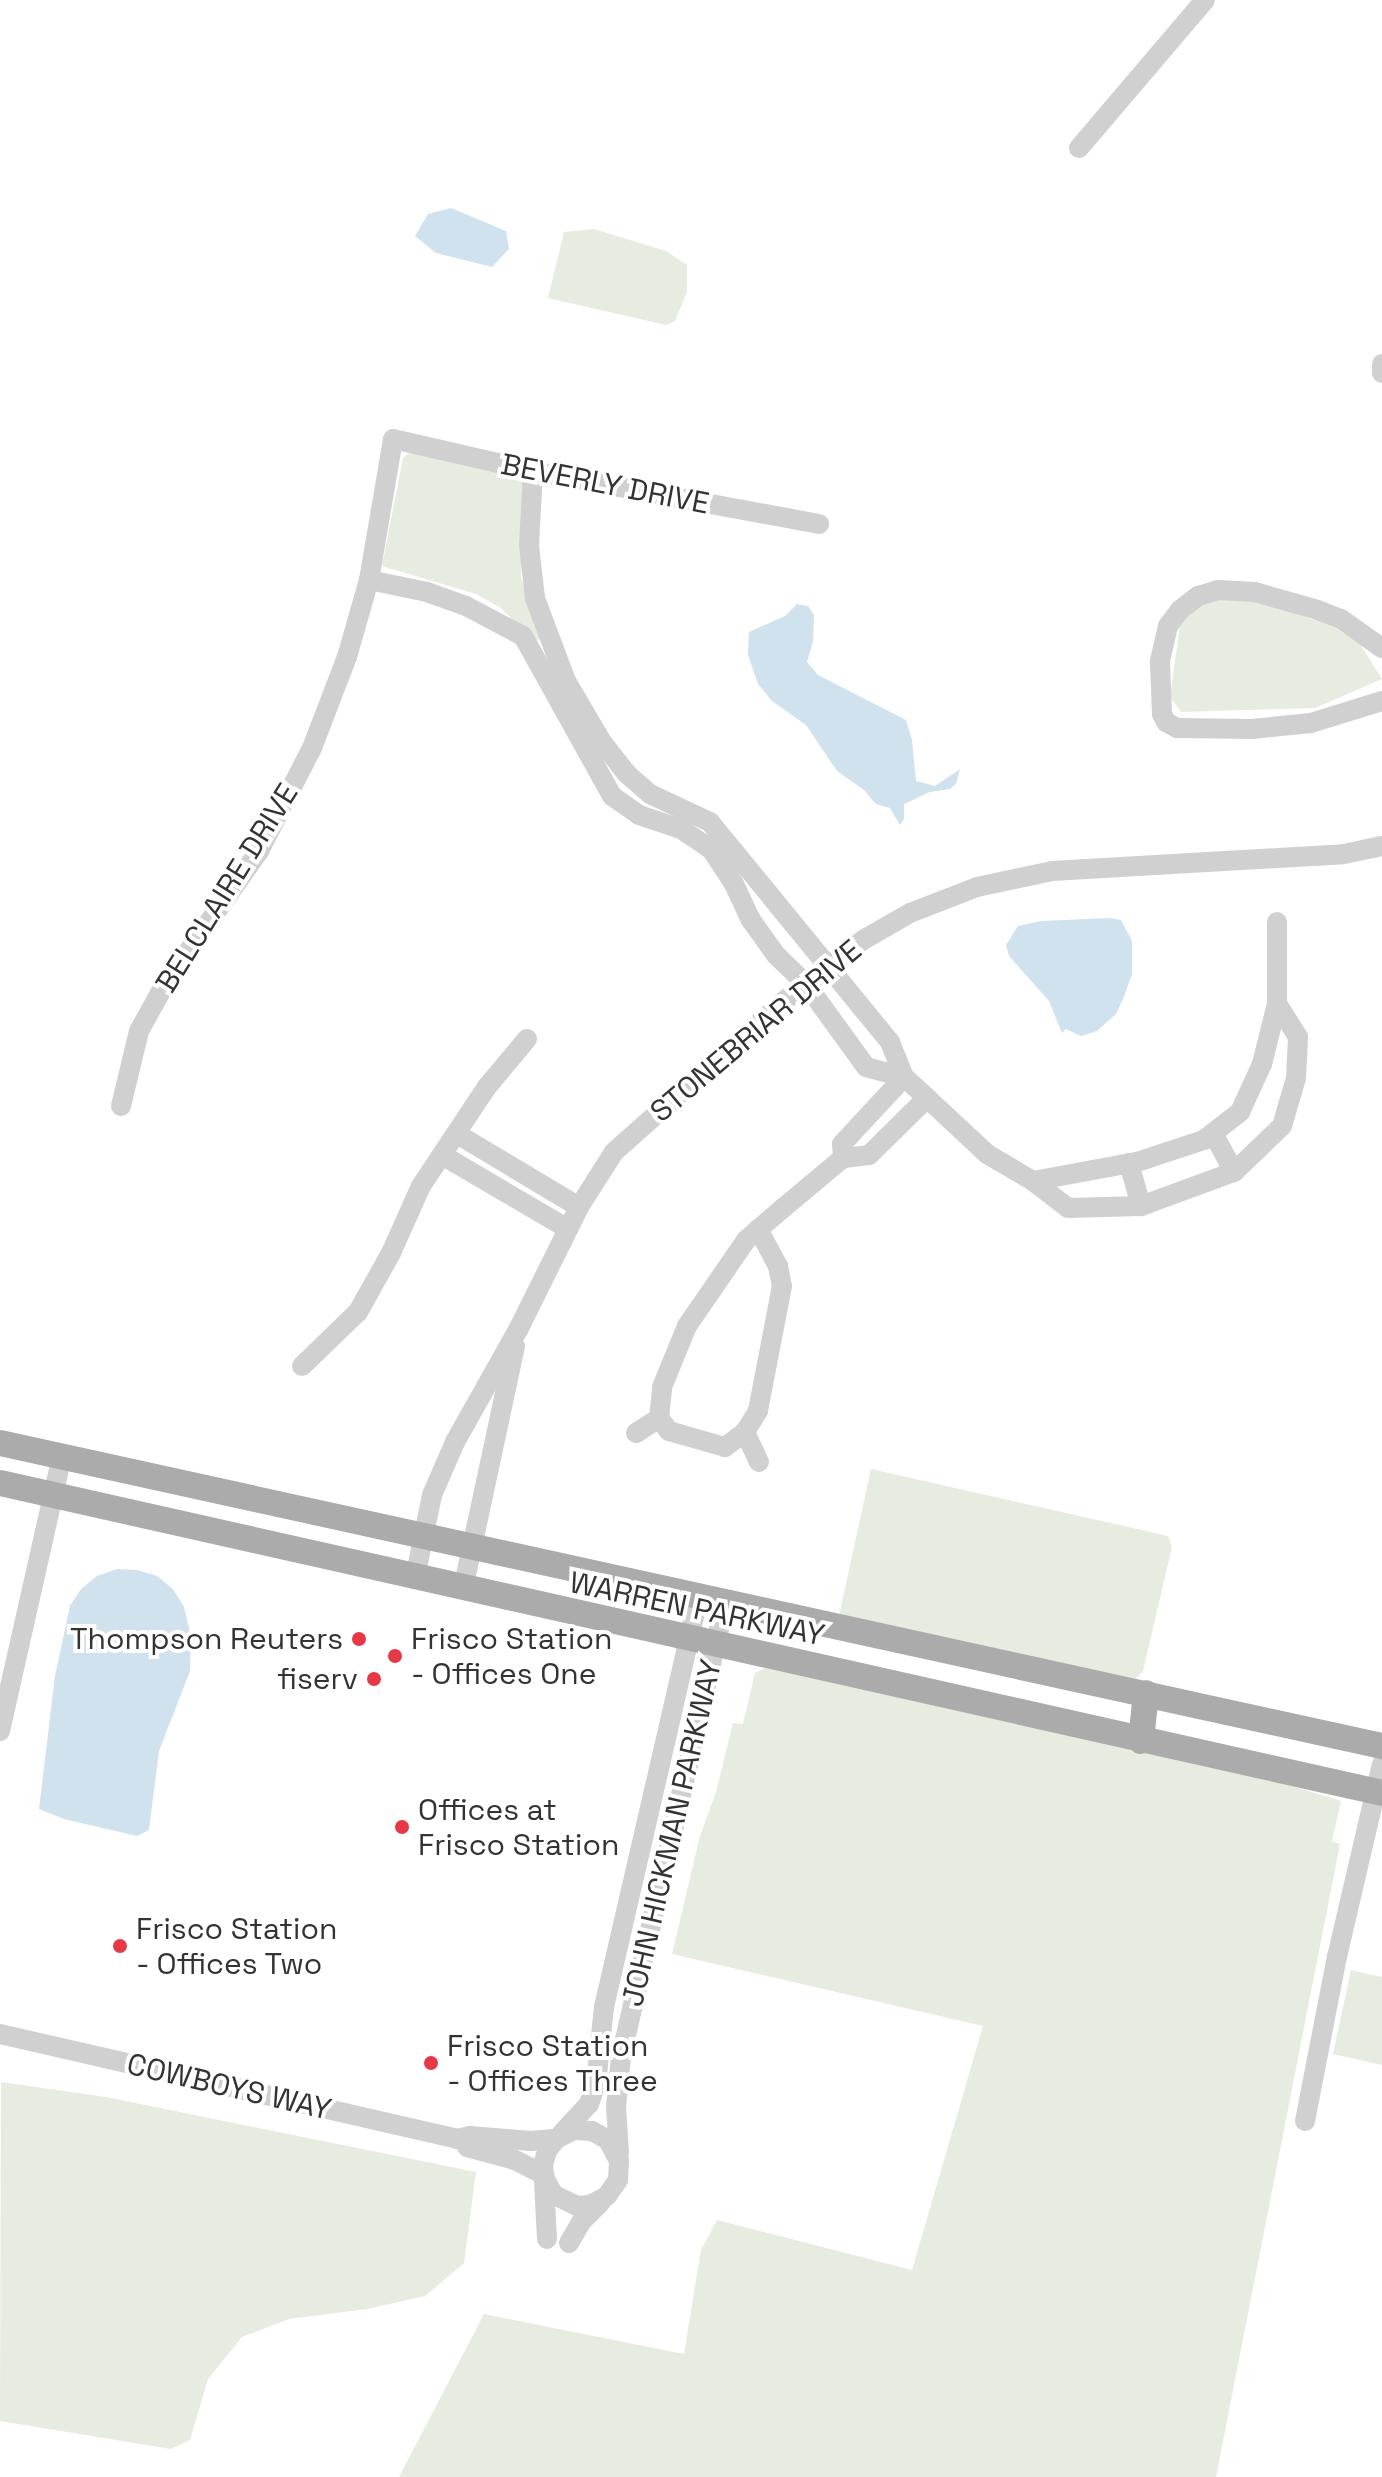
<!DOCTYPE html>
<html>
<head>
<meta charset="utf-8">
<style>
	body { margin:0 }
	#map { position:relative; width:1382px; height:2477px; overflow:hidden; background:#fff; font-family:"Space Grotesk",sans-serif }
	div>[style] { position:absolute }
	.green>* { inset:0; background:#e6ecdf }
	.water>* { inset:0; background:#cfe2ee }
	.minor>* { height:20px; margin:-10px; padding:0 10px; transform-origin:10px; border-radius:10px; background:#d0d0d0 }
	.major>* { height:26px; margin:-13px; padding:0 13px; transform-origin:13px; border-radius:13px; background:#ababab }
	.dots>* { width:22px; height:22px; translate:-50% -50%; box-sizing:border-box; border:4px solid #fff; border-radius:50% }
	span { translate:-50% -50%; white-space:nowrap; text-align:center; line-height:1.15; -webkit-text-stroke:8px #fff; paint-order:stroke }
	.street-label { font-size:30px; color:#333 }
	.poi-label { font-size:30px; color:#333 }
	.right { translate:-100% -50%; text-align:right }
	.left { translate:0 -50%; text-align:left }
</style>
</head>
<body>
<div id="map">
	<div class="green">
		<div style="clip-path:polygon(594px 229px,666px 251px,687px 265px,687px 292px,675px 321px,666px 325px,548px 298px,564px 232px)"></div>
		<div style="clip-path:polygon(415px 448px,517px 472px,525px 484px,521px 577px,540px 639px,534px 641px,501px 608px,476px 594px,382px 566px,403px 458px)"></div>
		<div style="clip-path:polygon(1214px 596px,1244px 596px,1332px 626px,1360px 644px,1382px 679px,1315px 708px,1181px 712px,1170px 697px,1180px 625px,1195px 605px)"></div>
		<div style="clip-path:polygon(871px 1469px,1168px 1536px,1172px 1547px,1143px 1671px,1135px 1679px,839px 1616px)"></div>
		<div style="clip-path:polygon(765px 1668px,1272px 1780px,1341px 1801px,1332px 1841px,1340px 1844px,1216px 2477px,399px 2477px,484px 2314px,684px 2354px,701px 2250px,717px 2220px,912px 2270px,983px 2026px,672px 1954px,700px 1836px,716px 1792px,733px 1723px,743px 1724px,755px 1673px)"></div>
		<div style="clip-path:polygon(1351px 1970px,1382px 1977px,1382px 2065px,1333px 2054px)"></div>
		<div style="clip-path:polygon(1px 2082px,106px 2097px,476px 2172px,464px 2263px,425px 2296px,367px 2309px,289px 2319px,242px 2337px,208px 2379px,190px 2440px,171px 2449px,0 2421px)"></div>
	</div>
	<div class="water">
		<div style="clip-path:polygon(451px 208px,506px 231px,509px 249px,492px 267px,436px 253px,415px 236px,428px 214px)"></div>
		<div style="clip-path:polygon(797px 604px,808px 606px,814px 615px,813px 641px,807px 662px,818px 675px,906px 720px,912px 740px,916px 781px,935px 786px,960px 769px,956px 784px,950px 789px,930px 792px,904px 804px,904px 819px,900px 825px,890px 808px,876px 804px,864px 790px,837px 771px,806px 725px,772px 701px,758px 684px,748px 655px,749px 632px,785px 616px)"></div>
		<div style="clip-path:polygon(1110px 918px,1121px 920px,1132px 941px,1132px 974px,1123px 999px,1116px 1014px,1097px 1031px,1081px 1036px,1066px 1029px,1062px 1033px,1049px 1001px,1009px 956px,1006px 945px,1018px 926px,1041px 921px)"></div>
		<div style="clip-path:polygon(117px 1569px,137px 1570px,157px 1576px,173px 1589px,184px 1607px,191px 1637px,190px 1671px,159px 1751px,149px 1830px,137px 1836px,64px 1819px,39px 1809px,55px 1676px,70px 1606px,81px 1589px,97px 1576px)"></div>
	</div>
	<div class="minor">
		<div style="left:1079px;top:148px;width:194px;rotate:-49.6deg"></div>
		<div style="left:1382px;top:364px;width:9px;rotate:90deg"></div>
		<div style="left:369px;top:580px;width:59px;rotate:11.7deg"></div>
		<div style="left:427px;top:592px;width:41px;rotate:19.7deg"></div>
		<div style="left:466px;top:606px;width:64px;rotate:27.8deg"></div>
		<div style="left:523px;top:636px;width:183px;rotate:60.9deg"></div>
		<div style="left:612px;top:796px;width:33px;rotate:35deg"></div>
		<div style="left:639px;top:815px;width:44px;rotate:18.4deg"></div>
		<div style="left:681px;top:829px;width:36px;rotate:34deg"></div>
		<div style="left:711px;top:849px;width:42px;rotate:56.7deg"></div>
		<div style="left:734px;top:884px;width:40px;rotate:65deg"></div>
		<div style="left:751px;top:920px;width:43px;rotate:54.5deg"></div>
		<div style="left:776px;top:955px;width:42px;rotate:44deg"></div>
		<div style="left:806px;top:984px;width:102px;rotate:54.1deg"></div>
		<div style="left:866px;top:1067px;width:39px;rotate:15deg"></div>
		<div style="left:904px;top:1077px;width:38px;rotate:-112deg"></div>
		<div style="left:890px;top:1042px;width:284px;rotate:-129.3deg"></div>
		<div style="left:710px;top:822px;width:66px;rotate:-155deg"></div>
		<div style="left:650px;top:794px;width:30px;rotate:-139deg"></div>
		<div style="left:627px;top:774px;width:41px;rotate:-128deg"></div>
		<div style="left:602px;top:742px;width:71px;rotate:-120.5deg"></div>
		<div style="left:566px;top:681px;width:89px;rotate:-110.5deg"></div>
		<div style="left:535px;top:598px;width:53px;rotate:-96.5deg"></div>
		<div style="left:529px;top:545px;width:74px;rotate:-86.9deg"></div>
		<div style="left:1382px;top:648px;width:50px;rotate:-144.7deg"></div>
		<div style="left:1341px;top:619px;width:25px;rotate:-159deg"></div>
		<div style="left:1318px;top:610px;width:66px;rotate:-164.1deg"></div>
		<div style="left:1255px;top:592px;width:37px;rotate:-177deg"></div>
		<div style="left:1218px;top:590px;width:21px;rotate:163deg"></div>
		<div style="left:1198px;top:596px;width:23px;rotate:142deg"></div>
		<div style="left:1180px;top:610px;width:20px;rotate:127deg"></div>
		<div style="left:1168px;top:626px;width:37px;rotate:103deg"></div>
		<div style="left:1160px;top:662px;width:52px;rotate:87.8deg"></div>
		<div style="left:1162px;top:714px;width:9px;rotate:63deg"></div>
		<div style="left:1166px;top:722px;width:13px;rotate:29deg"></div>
		<div style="left:1177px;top:728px;width:75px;rotate:0.8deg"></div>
		<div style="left:1252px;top:729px;width:59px;rotate:-5.8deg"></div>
		<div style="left:1311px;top:723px;width:74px;rotate:-17.2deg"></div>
		<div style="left:927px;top:1098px;width:81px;rotate:135.5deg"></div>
		<div style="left:869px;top:1155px;width:26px;rotate:173deg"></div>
		<div style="left:843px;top:1158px;width:14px;rotate:-94deg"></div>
		<div style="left:842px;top:1144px;width:91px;rotate:-47.2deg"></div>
		<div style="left:904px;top:1077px;width:31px;rotate:42deg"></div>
		<div style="left:927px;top:1098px;width:82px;rotate:43deg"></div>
		<div style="left:987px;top:1154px;width:53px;rotate:30.4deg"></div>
		<div style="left:1033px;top:1181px;width:44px;rotate:37.6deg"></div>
		<div style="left:1068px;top:1208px;width:73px;rotate:-1.6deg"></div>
		<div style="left:1141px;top:1206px;width:99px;rotate:-20.1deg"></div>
		<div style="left:1234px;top:1172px;width:66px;rotate:-43.8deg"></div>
		<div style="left:1282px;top:1126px;width:50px;rotate:-73.7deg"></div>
		<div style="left:1296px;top:1078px;width:41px;rotate:-87.2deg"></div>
		<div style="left:1298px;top:1037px;width:39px;rotate:-122deg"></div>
		<div style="left:121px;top:1106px;width:77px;rotate:-76.5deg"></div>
		<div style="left:139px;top:1031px;width:54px;rotate:-61deg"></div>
		<div style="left:165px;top:984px;width:163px;rotate:-54.7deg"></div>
		<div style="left:259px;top:851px;width:116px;rotate:-62.8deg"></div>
		<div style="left:312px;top:748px;width:97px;rotate:-69deg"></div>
		<div style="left:347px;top:657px;width:80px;rotate:-74.1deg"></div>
		<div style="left:369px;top:580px;width:143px;rotate:-80.3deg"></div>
		<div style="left:393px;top:439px;width:144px;rotate:12.9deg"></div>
		<div style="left:533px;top:471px;width:291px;rotate:10.5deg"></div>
		<div style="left:1213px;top:1133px;width:44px;rotate:61.7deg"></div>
		<div style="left:457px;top:1134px;width:142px;rotate:30.9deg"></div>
		<div style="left:442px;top:1155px;width:146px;rotate:30.4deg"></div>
		<div style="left:1129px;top:1163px;width:45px;rotate:74.4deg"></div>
		<div style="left:1033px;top:1181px;width:106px;rotate:-10.4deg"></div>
		<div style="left:1137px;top:1162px;width:71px;rotate:-18.2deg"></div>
		<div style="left:1204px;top:1140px;width:46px;rotate:-37.9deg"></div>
		<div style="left:1240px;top:1112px;width:53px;rotate:-65.4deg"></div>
		<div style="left:1262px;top:1064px;width:62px;rotate:-76deg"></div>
		<div style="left:1277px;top:1004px;width:82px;rotate:-90deg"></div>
		<div style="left:758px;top:1229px;width:42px;rotate:61.6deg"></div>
		<div style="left:778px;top:1266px;width:20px;rotate:79deg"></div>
		<div style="left:782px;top:1286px;width:127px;rotate:100.9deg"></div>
		<div style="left:758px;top:1411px;width:25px;rotate:122deg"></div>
		<div style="left:745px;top:1432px;width:25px;rotate:143deg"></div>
		<div style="left:725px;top:1447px;width:58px;rotate:-164.1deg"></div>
		<div style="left:669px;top:1431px;width:16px;rotate:-128deg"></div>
		<div style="left:659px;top:1418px;width:31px;rotate:-84deg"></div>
		<div style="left:662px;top:1387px;width:66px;rotate:-67.7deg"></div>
		<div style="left:687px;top:1326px;width:104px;rotate:-55.5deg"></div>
		<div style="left:746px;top:1240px;width:48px;rotate:-40.7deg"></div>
		<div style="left:782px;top:1209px;width:80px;rotate:-39.9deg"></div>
		<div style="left:302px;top:1366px;width:78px;rotate:-44deg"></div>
		<div style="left:358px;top:1312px;width:68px;rotate:-60.8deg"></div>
		<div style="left:391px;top:1253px;width:73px;rotate:-65.9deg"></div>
		<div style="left:421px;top:1186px;width:118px;rotate:-56.4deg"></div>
		<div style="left:486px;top:1088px;width:64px;rotate:-50.1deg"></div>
		<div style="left:745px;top:1432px;width:33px;rotate:65deg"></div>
		<div style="left:636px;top:1433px;width:27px;rotate:-33deg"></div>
		<div style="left:415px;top:1578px;width:85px;rotate:-78.4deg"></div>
		<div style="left:432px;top:1495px;width:58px;rotate:-66.5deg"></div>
		<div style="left:455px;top:1442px;width:131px;rotate:-60.7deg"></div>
		<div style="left:519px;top:1328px;width:135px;rotate:-63.6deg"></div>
		<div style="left:579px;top:1207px;width:65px;rotate:-57.5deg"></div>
		<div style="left:614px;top:1152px;width:222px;rotate:-41.7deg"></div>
		<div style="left:780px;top:1004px;width:105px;rotate:-37.6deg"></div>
		<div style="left:863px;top:940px;width:54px;rotate:-29.9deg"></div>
		<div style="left:910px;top:913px;width:72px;rotate:-21.2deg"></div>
		<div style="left:977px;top:887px;width:77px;rotate:-12deg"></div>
		<div style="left:1052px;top:871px;width:292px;rotate:-3.3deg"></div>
		<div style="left:1344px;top:854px;width:39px;rotate:-12deg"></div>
		<div style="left:463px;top:1589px;width:248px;rotate:-77.9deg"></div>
		<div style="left:0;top:1731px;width:282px;rotate:-77.3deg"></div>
		<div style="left:0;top:2034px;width:469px;rotate:12.9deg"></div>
		<div style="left:457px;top:2139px;width:13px;rotate:-13deg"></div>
		<div style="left:470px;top:2136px;width:61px;rotate:4.7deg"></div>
		<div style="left:531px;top:2141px;width:25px;rotate:-5deg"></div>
		<div style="left:556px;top:2139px;width:20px;rotate:-27deg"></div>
		<div style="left:574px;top:2130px;width:18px;rotate:3deg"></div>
		<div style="left:592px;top:2131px;width:18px;rotate:29deg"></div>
		<div style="left:608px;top:2140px;width:24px;rotate:62deg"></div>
		<div style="left:619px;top:2161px;width:19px;rotate:93deg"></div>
		<div style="left:618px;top:2180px;width:19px;rotate:125deg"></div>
		<div style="left:607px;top:2196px;width:19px;rotate:152deg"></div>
		<div style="left:590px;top:2205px;width:13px;rotate:176deg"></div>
		<div style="left:577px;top:2206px;width:25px;rotate:-154deg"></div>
		<div style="left:554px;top:2195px;width:20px;rotate:-120deg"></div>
		<div style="left:544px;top:2178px;width:13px;rotate:-94deg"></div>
		<div style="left:543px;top:2165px;width:15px;rotate:-74deg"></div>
		<div style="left:547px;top:2151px;width:15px;rotate:-53deg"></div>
		<div style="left:1305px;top:2121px;width:167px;rotate:-79deg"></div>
		<div style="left:1337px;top:1957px;width:198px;rotate:-76.9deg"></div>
		<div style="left:561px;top:2134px;width:41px;rotate:-47deg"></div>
		<div style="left:589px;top:2104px;width:21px;rotate:-71deg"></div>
		<div style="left:596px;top:2084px;width:77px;rotate:-84.1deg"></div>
		<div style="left:604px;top:2007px;width:424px;rotate:-77deg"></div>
		<div style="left:467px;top:2147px;width:50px;rotate:15.2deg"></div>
		<div style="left:515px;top:2160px;width:33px;rotate:27deg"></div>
		<div style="left:619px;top:2153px;width:46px;rotate:-93.7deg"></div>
		<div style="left:616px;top:2107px;width:50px;rotate:-84.3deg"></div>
		<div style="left:621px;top:2057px;width:469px;rotate:-77.1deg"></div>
		<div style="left:544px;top:2182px;width:57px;rotate:87deg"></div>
		<div style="left:569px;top:2243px;width:24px;rotate:-60deg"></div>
		<div style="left:581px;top:2222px;width:28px;rotate:-45deg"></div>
	</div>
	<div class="major">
		<div style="left:0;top:1443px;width:1415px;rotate:12.37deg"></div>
		<div style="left:0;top:1483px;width:1416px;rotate:12.64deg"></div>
		<div style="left:1141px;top:1741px;width:48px;rotate:-84.1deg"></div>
	</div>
	<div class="dots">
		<div style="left:359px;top:1639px;background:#e63946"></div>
		<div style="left:395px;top:1656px;background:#e63946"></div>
		<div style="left:374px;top:1679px;background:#e63946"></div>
		<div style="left:402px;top:1827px;background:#e63946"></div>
		<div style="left:120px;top:1946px;background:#e63946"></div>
		<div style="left:431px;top:2063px;background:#e63946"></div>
	</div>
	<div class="street-label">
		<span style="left:605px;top:484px;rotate:11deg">BEVERLY DRIVE</span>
		<span style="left:227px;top:888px;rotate:-58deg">BELCLAIRE DRIVE</span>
		<span style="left:756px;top:1031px;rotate:-40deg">STONEBRIAR DRIVE</span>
		<span style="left:697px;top:1609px;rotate:12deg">WARREN PARKWAY</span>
		<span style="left:672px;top:1833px;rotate:-77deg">JOHN HICKMAN PARKWAY</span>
		<span style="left:229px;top:2087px;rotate:13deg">COWBOYS WAY</span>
	</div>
	<div class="poi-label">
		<span class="right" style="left:343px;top:1639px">Thompson Reuters</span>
		<span class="left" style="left:411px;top:1656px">Frisco Station<br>- Offices One</span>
		<span class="right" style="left:358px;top:1679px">fiserv</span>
		<span class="left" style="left:418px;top:1827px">Offices at<br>Frisco Station</span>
		<span class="left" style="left:136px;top:1946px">Frisco Station<br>- Offices Two</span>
		<span class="left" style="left:447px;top:2063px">Frisco Station<br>- Offices Three</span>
	</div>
</div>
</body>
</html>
